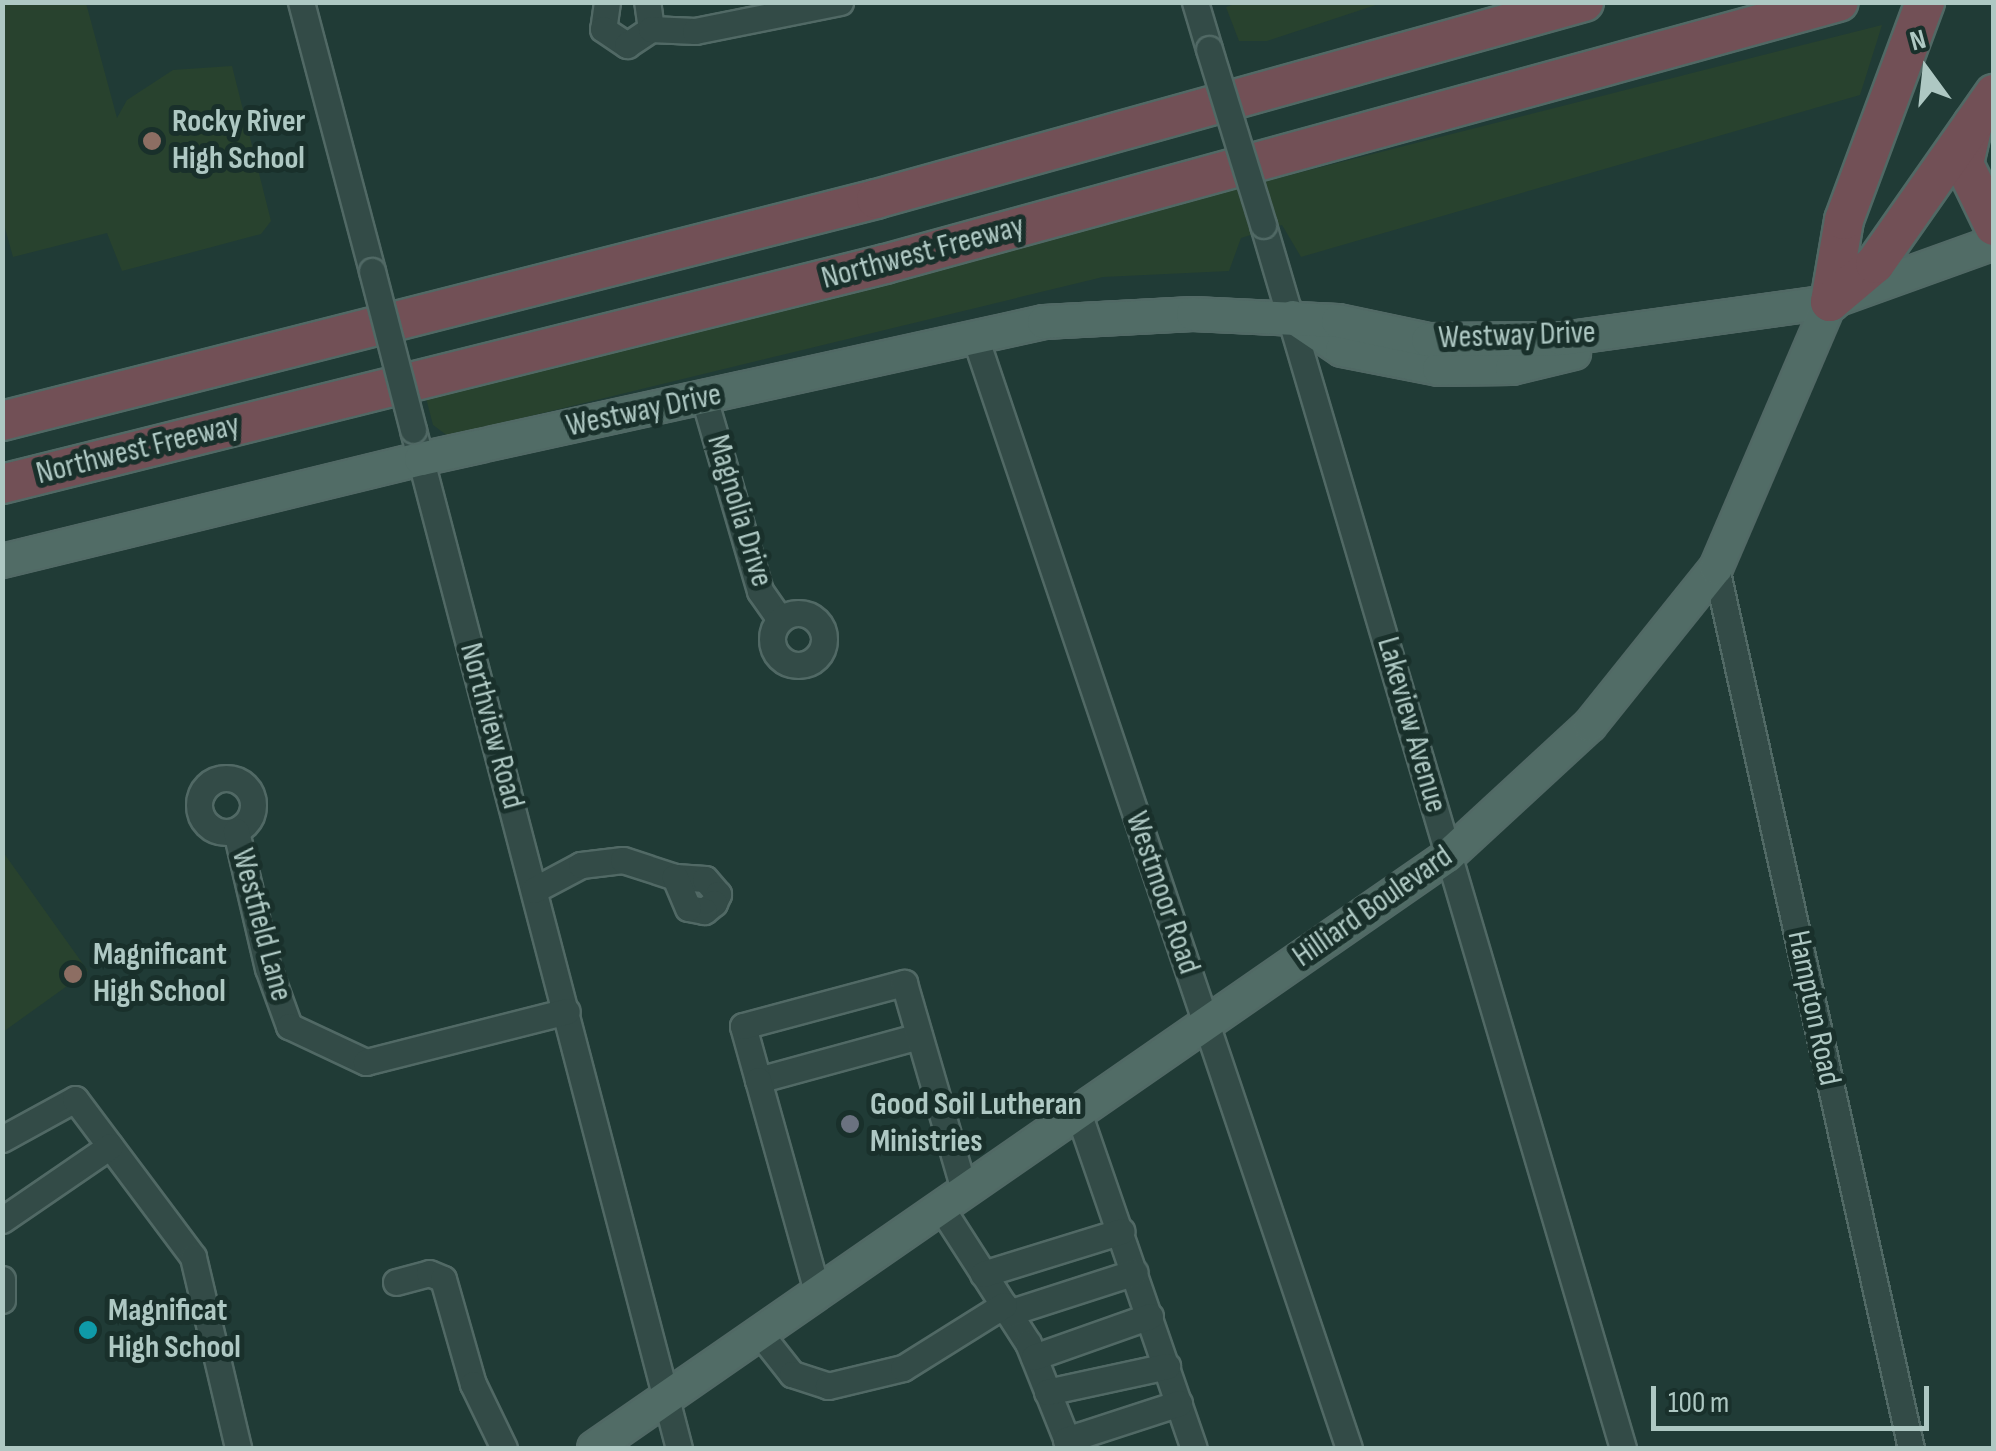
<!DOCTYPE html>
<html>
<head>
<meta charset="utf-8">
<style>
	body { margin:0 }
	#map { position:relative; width:1996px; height:1451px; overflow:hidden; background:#203b36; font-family:"Sofia Sans Condensed",sans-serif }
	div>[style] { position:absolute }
	.green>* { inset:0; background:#28422e }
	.roads { filter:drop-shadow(2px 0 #516965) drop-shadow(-2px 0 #516965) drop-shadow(0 2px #516965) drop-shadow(0 -2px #516965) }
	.minor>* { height:25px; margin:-12.5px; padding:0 12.5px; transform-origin:12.5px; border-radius:12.5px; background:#334b47 }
	.minor>.ring { margin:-12.5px; padding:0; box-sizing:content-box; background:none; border:25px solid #334b47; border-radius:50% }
	.major>* { height:32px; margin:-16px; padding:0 16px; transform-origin:16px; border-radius:16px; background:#516c66 }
	.highway>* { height:38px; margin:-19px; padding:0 19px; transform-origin:19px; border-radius:19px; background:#725056 }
	.bridges { filter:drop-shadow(2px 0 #516965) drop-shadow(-2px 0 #516965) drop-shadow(0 2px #516965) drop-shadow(0 -2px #516965) }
	.minor-bridge>* { height:25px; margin:-12.5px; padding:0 12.5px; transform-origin:12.5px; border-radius:12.5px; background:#334b47 }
	.dots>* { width:28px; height:28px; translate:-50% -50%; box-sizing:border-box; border:5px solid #19302b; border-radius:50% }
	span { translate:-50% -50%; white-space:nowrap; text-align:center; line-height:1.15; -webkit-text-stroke:10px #19302b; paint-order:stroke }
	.poi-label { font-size:32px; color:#aec8c3; font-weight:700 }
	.left { translate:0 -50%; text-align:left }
	.street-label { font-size:32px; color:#aec8c3 }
	.frame { position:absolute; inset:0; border:5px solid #aec8c3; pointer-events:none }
	.north { position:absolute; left:1876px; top:20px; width:100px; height:100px; -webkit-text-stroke:8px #19302b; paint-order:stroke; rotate:345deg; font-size:28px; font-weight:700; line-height:40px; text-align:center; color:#aec8c3 }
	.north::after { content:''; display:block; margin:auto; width:35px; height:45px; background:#aec8c3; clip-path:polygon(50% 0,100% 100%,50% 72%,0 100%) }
	.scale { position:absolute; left:1651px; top:1386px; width:278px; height:45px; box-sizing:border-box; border:5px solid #aec8c3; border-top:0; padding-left:12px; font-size:30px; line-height:35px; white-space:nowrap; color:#aec8c3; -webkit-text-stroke:8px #19302b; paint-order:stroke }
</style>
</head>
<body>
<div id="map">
	<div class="green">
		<div style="clip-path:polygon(1241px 2px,1382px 2px,1382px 3px,1267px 41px,1239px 41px,1226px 7px)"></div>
		<div style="clip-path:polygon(2px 3px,86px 3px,117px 118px,127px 100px,173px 70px,232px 66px,271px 221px,261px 234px,122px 271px,107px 233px,13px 257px,2px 217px)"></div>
		<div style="clip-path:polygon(1882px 25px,1860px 95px,1301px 257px,1282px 225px,1241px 238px,1229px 271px,1103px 277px,448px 436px,433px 425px,425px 394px)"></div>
		<div style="clip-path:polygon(3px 852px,88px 971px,3px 1032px)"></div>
	</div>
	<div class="roads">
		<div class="minor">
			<div style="left:301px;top:2px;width:278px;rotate:75.2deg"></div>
			<div style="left:607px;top:2px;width:27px;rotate:98deg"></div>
			<div style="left:603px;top:29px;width:29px;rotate:34deg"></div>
			<div style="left:627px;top:45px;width:29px;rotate:-34deg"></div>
			<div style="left:651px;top:29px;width:27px;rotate:-98deg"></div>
			<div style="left:1195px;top:2px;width:49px;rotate:73.4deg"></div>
			<div style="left:651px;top:29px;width:44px;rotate:2.6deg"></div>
			<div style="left:695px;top:31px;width:148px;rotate:-11.3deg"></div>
			<div style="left:1263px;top:225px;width:1275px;rotate:73.6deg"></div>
			<div style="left:975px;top:337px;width:1172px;rotate:71.4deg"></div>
			<div style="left:704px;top:398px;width:201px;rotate:73.8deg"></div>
			<div style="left:760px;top:591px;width:35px;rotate:55deg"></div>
			<div style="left:413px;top:430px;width:1052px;rotate:75.36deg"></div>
			<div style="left:1716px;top:568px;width:901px;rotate:77.51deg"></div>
			<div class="ring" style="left:772px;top:613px;width:27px;height:27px"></div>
			<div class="ring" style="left:199px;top:778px;width:29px;height:29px"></div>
			<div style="left:236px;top:831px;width:141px;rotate:76.9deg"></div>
			<div style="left:268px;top:968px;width:62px;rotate:70.1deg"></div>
			<div style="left:289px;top:1026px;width:85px;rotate:25.1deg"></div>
			<div style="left:366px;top:1062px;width:207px;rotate:-14.2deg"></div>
			<div style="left:534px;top:890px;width:53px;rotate:-28deg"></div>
			<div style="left:581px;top:865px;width:42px;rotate:-6.8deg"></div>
			<div style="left:623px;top:860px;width:55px;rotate:18.1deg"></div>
			<div style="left:675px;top:877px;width:30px;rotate:4deg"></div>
			<div style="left:705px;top:879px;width:20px;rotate:49deg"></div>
			<div style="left:718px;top:894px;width:10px;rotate:114deg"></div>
			<div style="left:714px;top:903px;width:13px;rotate:141deg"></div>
			<div style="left:704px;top:911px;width:16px;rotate:-169deg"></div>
			<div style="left:688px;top:908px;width:34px;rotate:-113deg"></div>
			<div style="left:919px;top:1036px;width:167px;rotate:164.7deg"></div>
			<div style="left:758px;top:1080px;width:56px;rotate:-105.5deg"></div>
			<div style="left:743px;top:1026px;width:167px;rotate:-15deg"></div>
			<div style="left:904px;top:983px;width:216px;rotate:73.8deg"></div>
			<div style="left:758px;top:1080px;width:219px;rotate:74.4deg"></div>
			<div style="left:1078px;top:1112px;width:355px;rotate:71deg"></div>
			<div style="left:2px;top:1139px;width:83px;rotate:-28.7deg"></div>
			<div style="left:75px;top:1099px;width:197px;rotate:53.2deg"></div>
			<div style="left:193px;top:1257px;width:196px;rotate:76.7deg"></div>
			<div style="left:940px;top:1206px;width:163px;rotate:57.3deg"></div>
			<div style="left:1028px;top:1343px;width:113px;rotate:68.2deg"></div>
			<div style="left:2px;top:1220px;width:131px;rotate:-34.4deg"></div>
			<div style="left:983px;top:1274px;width:145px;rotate:-17.2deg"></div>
			<div style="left:2px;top:1279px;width:21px;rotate:90deg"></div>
			<div style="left:396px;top:1282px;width:34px;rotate:-15deg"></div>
			<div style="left:429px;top:1273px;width:15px;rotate:23deg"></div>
			<div style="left:443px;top:1279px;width:109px;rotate:74.1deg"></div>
			<div style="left:473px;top:1384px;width:71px;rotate:64.2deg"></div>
			<div style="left:1008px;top:1313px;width:133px;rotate:-17.9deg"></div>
			<div style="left:758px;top:1331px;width:55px;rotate:51.7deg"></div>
			<div style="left:792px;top:1374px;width:38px;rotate:18deg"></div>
			<div style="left:828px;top:1386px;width:77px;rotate:-13.5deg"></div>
			<div style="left:903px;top:1368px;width:119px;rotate:-32deg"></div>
			<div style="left:1034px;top:1357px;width:123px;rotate:-19.5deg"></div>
			<div style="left:1047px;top:1392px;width:123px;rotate:-12.2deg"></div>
			<div style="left:1066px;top:1440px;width:119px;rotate:-18.1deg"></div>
		</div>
		<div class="major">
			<div style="left:1293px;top:317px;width:59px;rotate:34deg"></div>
			<div style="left:1342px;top:350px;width:99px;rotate:11.1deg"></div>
			<div style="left:1439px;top:369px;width:73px;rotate:-0.8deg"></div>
			<div style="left:1512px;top:368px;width:64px;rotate:-13.6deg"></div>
			<div style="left:2px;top:561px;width:431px;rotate:-13.7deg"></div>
			<div style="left:421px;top:459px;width:638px;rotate:-12.4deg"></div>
			<div style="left:1044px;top:322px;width:149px;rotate:-3.1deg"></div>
			<div style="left:1193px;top:314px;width:145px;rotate:2.8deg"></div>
			<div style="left:1338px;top:321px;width:92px;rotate:11.9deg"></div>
			<div style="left:1428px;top:340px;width:134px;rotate:-0.4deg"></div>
			<div style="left:1562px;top:339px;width:271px;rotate:-7.9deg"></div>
			<div style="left:1830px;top:302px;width:174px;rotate:-19.8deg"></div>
			<div style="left:594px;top:1448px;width:1039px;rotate:-34.73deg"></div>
			<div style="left:1448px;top:856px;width:193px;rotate:-42.7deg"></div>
			<div style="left:1590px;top:725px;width:201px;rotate:-51.3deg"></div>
			<div style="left:1716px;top:568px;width:289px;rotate:-66.8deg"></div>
		</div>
		<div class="highway">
			<div style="left:1973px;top:124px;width:41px;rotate:102.7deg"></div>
			<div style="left:1964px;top:164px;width:69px;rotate:64.2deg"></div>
			<div style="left:1830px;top:302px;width:83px;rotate:-80.3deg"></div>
			<div style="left:1844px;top:220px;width:233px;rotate:-69.6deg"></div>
			<div style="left:1830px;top:302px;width:59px;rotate:-40.2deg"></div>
			<div style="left:1875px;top:264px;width:208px;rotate:-55deg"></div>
			<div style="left:2px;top:421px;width:902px;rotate:-14.25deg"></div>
			<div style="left:876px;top:199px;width:735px;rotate:-15.55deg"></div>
			<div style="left:2px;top:484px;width:910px;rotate:-13.99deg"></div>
			<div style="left:885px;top:264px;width:989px;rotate:-15.36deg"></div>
		</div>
	</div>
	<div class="bridges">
		<div class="minor-bridge">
			<div style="left:1209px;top:49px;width:184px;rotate:72.9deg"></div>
			<div style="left:372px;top:271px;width:164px;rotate:75.5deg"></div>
		</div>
	</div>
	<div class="dots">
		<div style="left:152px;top:141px;background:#8d6e63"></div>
		<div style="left:73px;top:974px;background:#8d6e63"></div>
		<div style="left:850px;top:1124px;background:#6b7280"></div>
		<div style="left:88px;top:1330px;background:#0f9aa8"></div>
	</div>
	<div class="poi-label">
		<span class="left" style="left:172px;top:141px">Rocky River<br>High School</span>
		<span class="left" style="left:93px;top:974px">Magnificant<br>High School</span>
		<span class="left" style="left:870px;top:1124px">Good Soil Lutheran<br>Ministries</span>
		<span class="left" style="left:108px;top:1330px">Magnificat<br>High School</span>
	</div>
	<div class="street-label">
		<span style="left:923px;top:253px;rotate:-15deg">Northwest Freeway</span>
		<span style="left:1517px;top:336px;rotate:-2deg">Westway Drive</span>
		<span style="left:644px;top:411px;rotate:-12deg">Westway Drive</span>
		<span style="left:138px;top:450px;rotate:-14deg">Northwest Freeway</span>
		<span style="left:739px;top:511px;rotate:73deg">Magnolia Drive</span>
		<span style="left:1411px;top:725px;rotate:74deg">Lakeview Avenue</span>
		<span style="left:491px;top:726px;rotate:75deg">Northview Road</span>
		<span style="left:1162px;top:893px;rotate:71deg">Westmoor Road</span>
		<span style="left:1373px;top:907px;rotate:-35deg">Hilliard Boulevard</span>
		<span style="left:261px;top:925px;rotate:75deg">Westfield Lane</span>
		<span style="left:1813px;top:1008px;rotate:78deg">Hampton Road</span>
	</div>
	<div class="frame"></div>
	<div class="north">N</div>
	<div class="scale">100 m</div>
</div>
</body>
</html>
